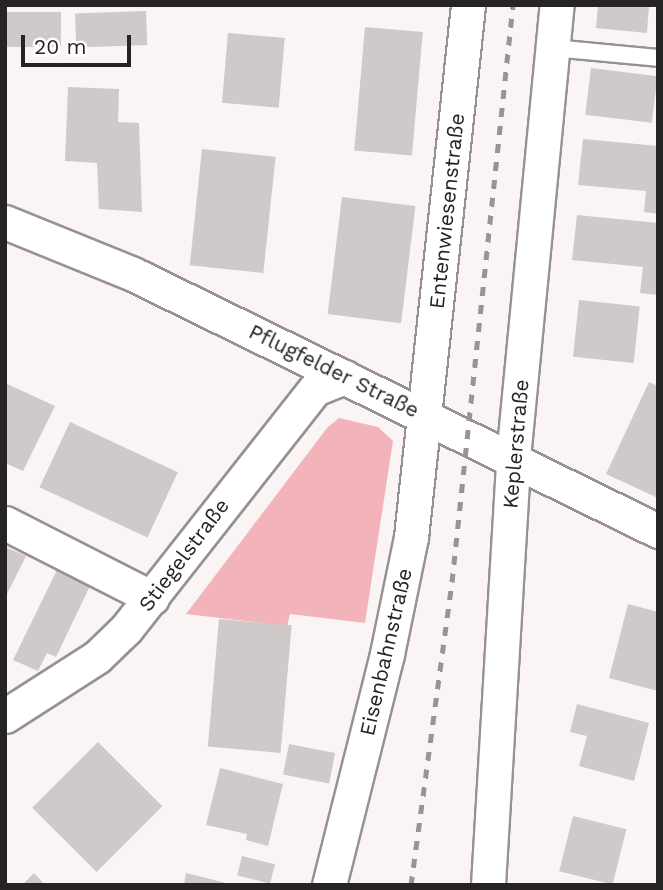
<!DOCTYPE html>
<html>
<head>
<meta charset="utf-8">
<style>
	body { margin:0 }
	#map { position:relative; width:663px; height:890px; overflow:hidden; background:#faf4f5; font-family:"Work Sans",sans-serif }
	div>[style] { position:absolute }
	.green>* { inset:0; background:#f2b4ba }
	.building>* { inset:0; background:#cfc9c9; transform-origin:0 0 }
	.roads { filter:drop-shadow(2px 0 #979192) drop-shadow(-2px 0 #979192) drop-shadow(0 2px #979192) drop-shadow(0 -2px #979192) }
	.service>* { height:16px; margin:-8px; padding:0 8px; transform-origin:8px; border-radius:8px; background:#fff }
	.minor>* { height:33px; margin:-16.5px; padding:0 16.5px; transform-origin:16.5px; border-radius:16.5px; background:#fff }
	.rail>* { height:5px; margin-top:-2.5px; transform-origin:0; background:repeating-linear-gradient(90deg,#989394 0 9px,transparent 0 18px) }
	span { translate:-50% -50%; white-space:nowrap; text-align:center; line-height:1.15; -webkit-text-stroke:6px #fff; paint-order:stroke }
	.street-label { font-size:21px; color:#252323 }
	.frame { position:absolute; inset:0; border:7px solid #252323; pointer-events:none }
	.scale { position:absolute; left:21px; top:35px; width:110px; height:32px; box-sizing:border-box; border:4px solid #252323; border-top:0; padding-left:9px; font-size:21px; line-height:24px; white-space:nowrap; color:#252323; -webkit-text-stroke:5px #fff; paint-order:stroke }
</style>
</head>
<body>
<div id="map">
	<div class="green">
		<div style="clip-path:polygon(339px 418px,378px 427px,393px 441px,365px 623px,290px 614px,287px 626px,186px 614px,327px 428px)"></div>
	</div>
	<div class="building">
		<div style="clip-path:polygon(598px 5px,649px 5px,647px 33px,596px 28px)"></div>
		<div style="left:146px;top:11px;width:34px;height:71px;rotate:88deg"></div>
		<div style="left:61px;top:12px;width:35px;height:56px;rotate:90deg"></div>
		<div style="left:365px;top:27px;width:58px;height:124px;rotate:5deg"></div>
		<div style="left:228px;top:33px;width:57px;height:70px;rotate:5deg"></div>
		<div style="left:591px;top:68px;width:67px;height:47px;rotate:7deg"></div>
		<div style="clip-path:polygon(68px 87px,119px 89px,118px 122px,139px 123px,142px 212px,99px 209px,97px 163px,65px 161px)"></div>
		<div style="clip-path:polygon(583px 139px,658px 146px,658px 214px,644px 212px,646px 191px,578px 185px)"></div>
		<div style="left:202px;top:149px;width:74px;height:117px;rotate:6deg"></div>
		<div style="left:342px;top:197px;width:74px;height:118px;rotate:7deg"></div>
		<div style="clip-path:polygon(577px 215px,658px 223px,658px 295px,640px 293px,643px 267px,572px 260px)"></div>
		<div style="left:579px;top:300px;width:61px;height:57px;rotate:6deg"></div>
		<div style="clip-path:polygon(649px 382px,658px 386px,658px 498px,606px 474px)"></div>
		<div style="clip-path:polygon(5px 383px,55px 406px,23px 471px,5px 463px)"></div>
		<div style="left:70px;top:422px;width:119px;height:72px;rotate:25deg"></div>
		<div style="clip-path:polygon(5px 547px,26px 556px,5px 598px)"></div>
		<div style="clip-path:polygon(57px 570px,90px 586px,56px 657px,47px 653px,38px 671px,13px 660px)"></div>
		<div style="clip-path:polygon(628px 604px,658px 612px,658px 691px,609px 678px)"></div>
		<div style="left:219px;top:619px;width:73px;height:128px;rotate:5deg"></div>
		<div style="clip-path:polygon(577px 704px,649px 723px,634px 781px,579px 766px,587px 736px,570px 732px)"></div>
		<div style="left:98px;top:742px;width:91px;height:93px;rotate:45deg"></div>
		<div style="left:289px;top:744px;width:47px;height:31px;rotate:11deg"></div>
		<div style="clip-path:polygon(220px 768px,283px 784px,268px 846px,246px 840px,247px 834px,206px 825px)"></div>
		<div style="left:573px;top:816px;width:55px;height:57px;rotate:14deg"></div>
		<div style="left:242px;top:856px;width:34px;height:20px;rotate:14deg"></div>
		<div style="clip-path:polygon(34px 873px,45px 885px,22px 885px)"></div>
		<div style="clip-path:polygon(186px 873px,230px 884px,230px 885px,184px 885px)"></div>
	</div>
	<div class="roads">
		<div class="service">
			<div style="left:553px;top:48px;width:105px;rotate:5.4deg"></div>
		</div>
		<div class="minor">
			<div style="left:5px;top:222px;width:138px;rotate:22.1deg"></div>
			<div style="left:133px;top:274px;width:585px;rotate:26.08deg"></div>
			<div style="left:5px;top:523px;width:165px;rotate:27deg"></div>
			<div style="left:5px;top:716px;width:109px;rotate:-32.7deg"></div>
			<div style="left:97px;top:657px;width:40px;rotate:-44deg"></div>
			<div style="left:126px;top:629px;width:305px;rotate:-51.8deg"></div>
			<div style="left:315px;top:389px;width:32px;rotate:-22deg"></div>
			<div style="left:329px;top:885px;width:238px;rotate:-75.9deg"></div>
			<div style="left:387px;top:654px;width:119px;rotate:-78.4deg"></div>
			<div style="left:411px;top:537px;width:535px;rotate:-83.88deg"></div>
			<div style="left:488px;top:885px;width:428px;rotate:-86.6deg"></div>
			<div style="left:513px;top:458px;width:455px;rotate:-84.5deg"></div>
		</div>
	</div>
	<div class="rail">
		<div style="left:411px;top:885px;width:306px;rotate:-82.3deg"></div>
		<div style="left:452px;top:582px;width:580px;rotate:-83.97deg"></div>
	</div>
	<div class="street-label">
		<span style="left:447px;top:211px;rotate:-84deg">Entenwiesenstraße</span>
		<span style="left:334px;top:371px;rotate:26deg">Pflugfelder Straße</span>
		<span style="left:516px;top:444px;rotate:-85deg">Keplerstraße</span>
		<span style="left:184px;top:555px;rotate:-53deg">Stiegelstraße</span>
		<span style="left:386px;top:652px;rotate:-77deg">Eisenbahnstraße</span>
	</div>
	<div class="frame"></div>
	<div class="scale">20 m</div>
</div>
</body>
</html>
